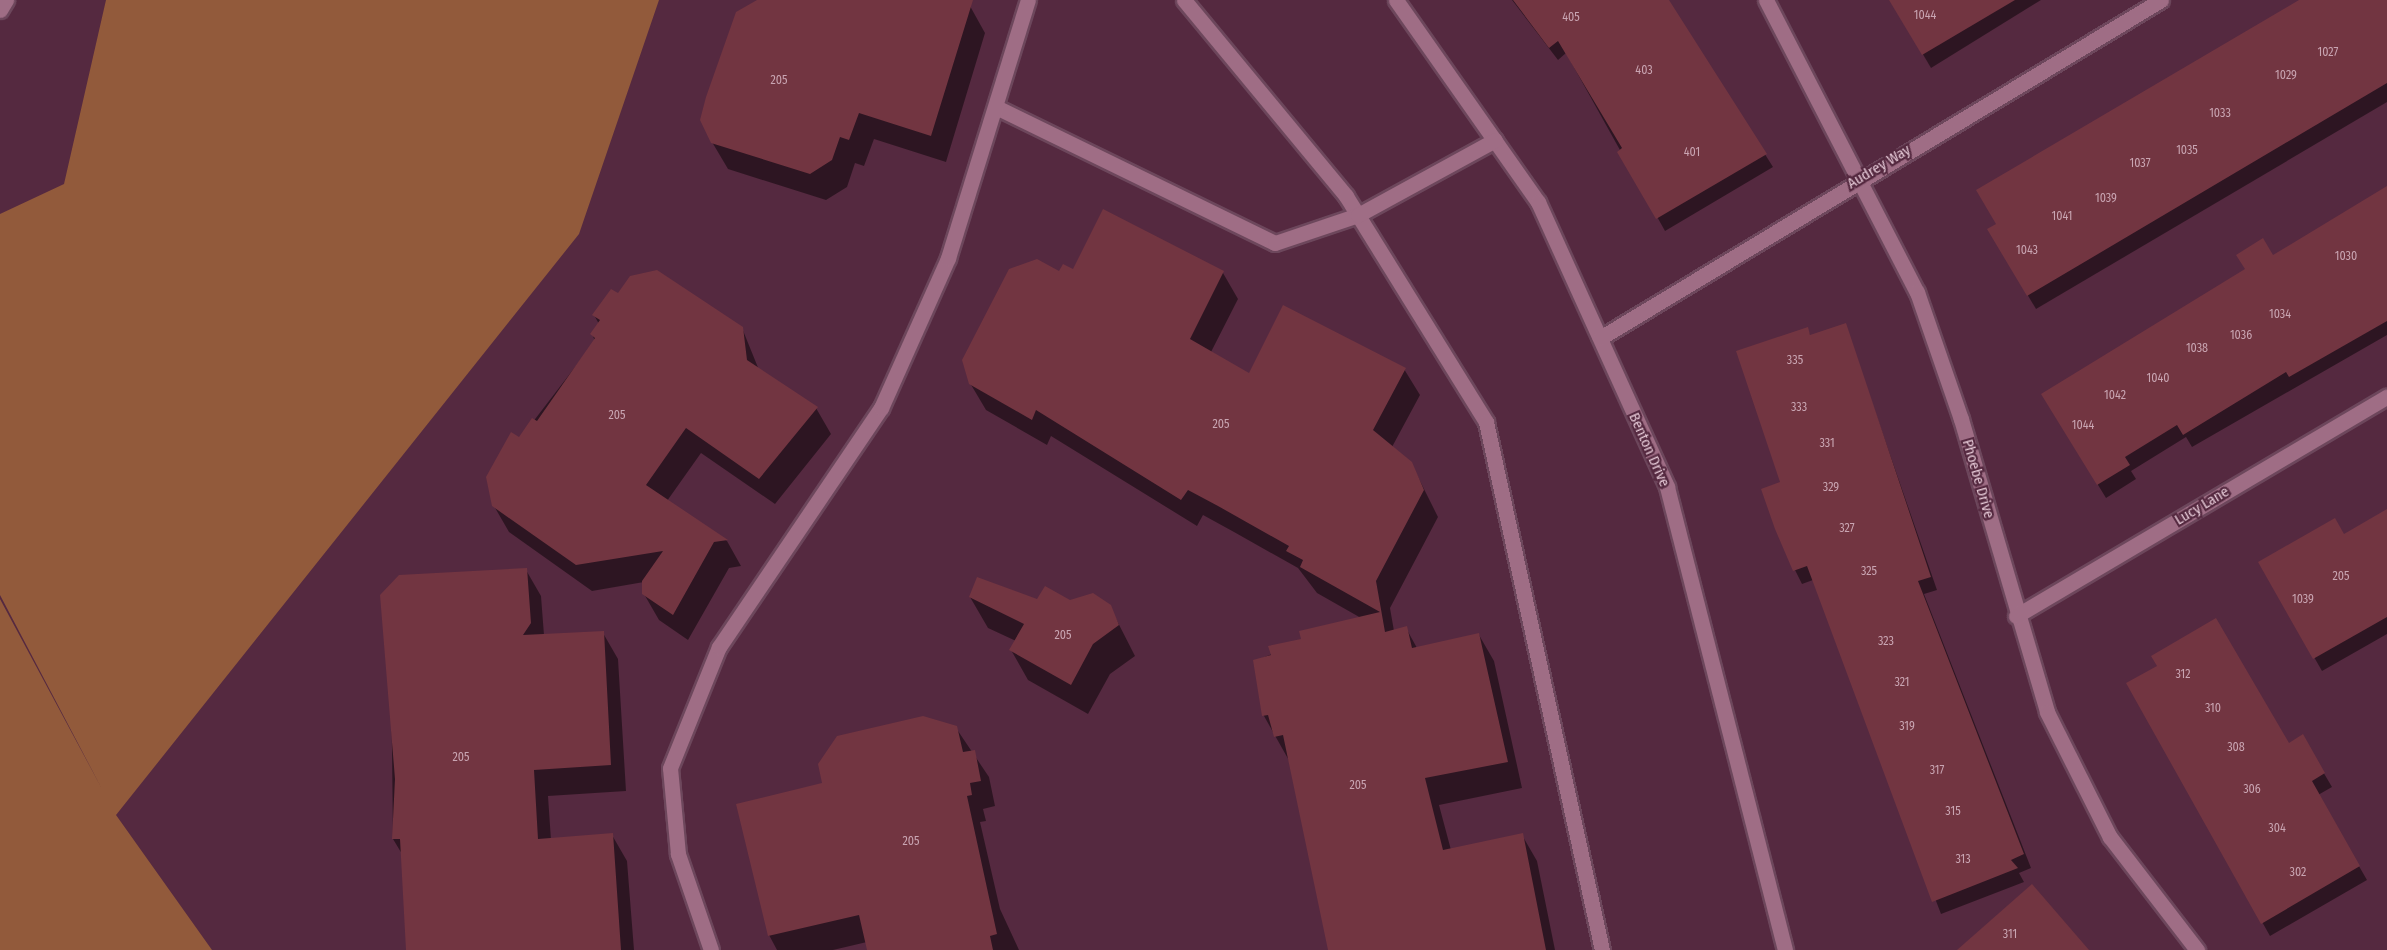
<!DOCTYPE html>
<html>
<head>
<meta charset="utf-8">
<style>
	body { margin:0 }
	#map { position:relative; width:2387px; height:950px; overflow:hidden; background:#552940; font-family:"Fira Sans Condensed",sans-serif }
	div>[style] { position:absolute }
	.forest>* { inset:0; background:#925a3b }
	.shadow>* { inset:0; background:#0007 }
	.building>* { inset:0; background:#723541 }
	.roads { filter:drop-shadow(2px 0 #6d475c) drop-shadow(-2px 0 #6d475c) drop-shadow(0 2px #6d475c) drop-shadow(0 -2px #6d475c) }
	.minor>* { height:15px; margin:-7.5px; padding:0 7.5px; transform-origin:7.5px; border-radius:7.5px; background:#9f6d85 }
	span { translate:-50% -50%; white-space:nowrap; text-align:center; line-height:1.15; -webkit-text-stroke:4.5px #552940; paint-order:stroke }
	.number-label { font-size:12px; color:#c9a5b2 }
	.number-label span { -webkit-text-stroke-width:0 }
	.street-label { font-size:15px; color:#e6cad7 }
</style>
</head>
<body>
<div id="map">
	<div class="forest">
		<div style="clip-path:polygon(106px 0,659px 0,579px 234px,116px 815px,212px 950px,0 950px,0 599px,102px 789px,0 595px,0 214px,64px 184px)"></div>
	</div>
	<div class="shadow">
		<div style="clip-path:polygon(760px 0,950px 0,970px 6px,985px 33px,946px 162px,874px 139px,864px 166px,855px 163px,847px 187px,826px 200px,728px 169px,712px 142px)"></div>
		<div style="clip-path:polygon(1512px 0,1668px 0,1773px 167px,1665px 231px,1566px 53px,1558px 60px)"></div>
		<div style="clip-path:polygon(1891px 0,2041px 0,1931px 68px)"></div>
		<div style="clip-path:polygon(2301px 0,2387px 0,2387px 102px,2036px 309px,1989px 230px)"></div>
		<div style="clip-path:polygon(2387px 188px,2387px 335px,2192px 447px,2186px 437px,2131px 471px,2136px 479px,2106px 498px,2051px 408px,2273px 257px)"></div>
		<div style="clip-path:polygon(1060px 273px,1223px 273px,1238px 299px,1211px 352px,1250px 375px,1404px 369px,1420px 395px,1392px 447px,1411px 463px,1438px 517px,1390px 608px,1394px 631px,1406px 628px,1417px 648px,1479px 635px,1494px 661px,1522px 788px,1439px 805px,1451px 850px,1522px 835px,1537px 861px,1555px 950px,1330px 950px,1291px 764px,1264px 716px,1255px 661px,1361px 618px,1317px 593px,1298px 568px,1234px 532px,1203px 515px,1197px 526px,1051px 436px,1047px 445px,986px 410px,970px 383px)"></div>
		<div style="clip-path:polygon(618px 295px,742px 328px,759px 370px,816px 408px,831px 434px,775px 504px,701px 453px,667px 501px,727px 541px,741px 566px,729px 568px,688px 640px,659px 620px,644px 594px,644px 582px,592px 591px,509px 532px,494px 506px,519px 440px,595px 341px,592px 334px,599px 324px,594px 315px)"></div>
		<div style="clip-path:polygon(1845px 325px,1937px 590px,1924px 594px,2031px 868px,2019px 873px,2024px 882px,1941px 914px,1813px 580px,1802px 584px,1795px 570px,1782px 483px,1807px 329px,1811px 337px)"></div>
		<div style="clip-path:polygon(2387px 511px,2387px 634px,2322px 671px,2260px 563px,2343px 536px)"></div>
		<div style="clip-path:polygon(526px 570px,541px 596px,544px 635px,603px 633px,618px 659px,626px 791px,548px 796px,551px 840px,612px 835px,627px 861px,634px 950px,407px 950px,402px 854px,393px 839px,391px 662px)"></div>
		<div style="clip-path:polygon(970px 597px,1110px 607px,1135px 656px,1110px 674px,1088px 714px,1028px 680px,1011px 650px,1016px 641px,988px 628px)"></div>
		<div style="clip-path:polygon(2128px 684px,2288px 745px,2302px 736px,2332px 787px,2318px 795px,2367px 880px,2270px 936px)"></div>
		<div style="clip-path:polygon(956px 728px,989px 777px,995px 806px,983px 809px,986px 821px,980px 822px,1000px 909px,1019px 950px,869px 950px,867px 942px,833px 950px,777px 950px,769px 935px,824px 784px)"></div>
	</div>
	<div class="building">
		<div style="clip-path:polygon(757px 0,973px 0,931px 136px,859px 113px,849px 140px,840px 137px,832px 160px,810px 174px,711px 143px,700px 120px,706px 97px,736px 12px)"></div>
		<div style="clip-path:polygon(1513px 0,1669px 0,1767px 154px,1656px 219px,1617px 152px,1622px 148px,1558px 41px,1549px 48px)"></div>
		<div style="clip-path:polygon(1889px 0,2015px 0,1922px 55px)"></div>
		<div style="clip-path:polygon(2299px 0,2387px 0,2387px 83px,2027px 296px,1987px 229px,1996px 224px,1976px 190px)"></div>
		<div style="clip-path:polygon(2387px 186px,2387px 321px,2289px 377px,2286px 372px,2183px 435px,2177px 425px,2125px 457px,2130px 465px,2097px 485px,2041px 394px,2245px 269px,2236px 255px,2263px 238px,2273px 255px)"></div>
		<div style="clip-path:polygon(1103px 209px,1224px 271px,1190px 339px,1249px 373px,1283px 305px,1406px 368px,1373px 430px,1412px 462px,1424px 490px,1376px 581px,1385px 632px,1407px 626px,1412px 648px,1479px 633px,1508px 762px,1425px 778px,1443px 850px,1523px 833px,1546px 950px,1328px 950px,1283px 735px,1274px 737px,1268px 715px,1262px 716px,1253px 660px,1271px 655px,1268px 646px,1301px 639px,1299px 631px,1380px 612px,1300px 567px,1303px 560px,1286px 551px,1289px 546px,1218px 506px,1188px 490px,1181px 500px,1036px 410px,1032px 420px,969px 384px,962px 360px,1009px 269px,1037px 259px,1059px 271px,1063px 264px,1073px 269px)"></div>
		<div style="clip-path:polygon(657px 270px,743px 327px,747px 360px,818px 407px,759px 479px,686px 428px,646px 485px,728px 540px,714px 542px,673px 615px,642px 594px,642px 581px,663px 551px,576px 565px,492px 506px,486px 477px,511px 432px,519px 437px,532px 418px,537px 421px,595px 338px,590px 334px,600px 320px,592px 315px,611px 289px,618px 293px,630px 276px)"></div>
		<div style="clip-path:polygon(1846px 323px,1931px 577px,1918px 581px,2024px 854px,2011px 860px,2018px 868px,1932px 902px,1807px 566px,1793px 571px,1775px 529px,1761px 489px,1780px 482px,1736px 351px,1808px 327px,1810px 335px)"></div>
		<div style="clip-path:polygon(2387px 509px,2387px 617px,2313px 659px,2258px 562px,2335px 518px,2344px 534px)"></div>
		<div style="clip-path:polygon(527px 568px,531px 623px,523px 635px,604px 631px,611px 765px,534px 770px,538px 839px,613px 833px,621px 950px,406px 950px,400px 839px,392px 839px,395px 779px,380px 595px,399px 575px)"></div>
		<div style="clip-path:polygon(977px 577px,1037px 599px,1045px 586px,1070px 600px,1093px 593px,1111px 605px,1119px 625px,1093px 644px,1071px 685px,1009px 650px,1024px 624px,969px 597px)"></div>
		<div style="clip-path:polygon(2216px 618px,2289px 743px,2303px 734px,2325px 773px,2312px 781px,2360px 866px,2261px 924px,2126px 683px,2157px 666px,2151px 656px)"></div>
		<div style="clip-path:polygon(923px 716px,957px 726px,963px 752px,975px 750px,981px 781px,970px 783px,972px 795px,967px 796px,997px 934px,990px 936px,993px 950px,867px 950px,859px 915px,768px 936px,736px 804px,822px 783px,818px 764px,837px 736px)"></div>
		<div style="clip-path:polygon(2032px 884px,2089px 950px,1957px 950px)"></div>
	</div>
	<div class="roads">
		<div class="minor">
			<div style="left:1184px;top:0;width:254px;rotate:50.4deg"></div>
			<div style="left:1346px;top:196px;width:266px;rotate:58.2deg"></div>
			<div style="left:1486px;top:422px;width:541px;rotate:77.61deg"></div>
			<div style="left:1396px;top:0;width:247px;rotate:54.9deg"></div>
			<div style="left:1538px;top:202px;width:313px;rotate:65.6deg"></div>
			<div style="left:1667px;top:487px;width:478px;rotate:75.7deg"></div>
			<div style="left:1766px;top:0;width:329px;rotate:62.7deg"></div>
			<div style="left:1917px;top:292px;width:134px;rotate:70.9deg"></div>
			<div style="left:1961px;top:419px;width:305px;rotate:73.6deg"></div>
			<div style="left:2047px;top:712px;width:140px;rotate:63.3deg"></div>
			<div style="left:2110px;top:837px;width:143px;rotate:52.4deg"></div>
			<div style="left:0;top:10px;width:12px;rotate:-59deg"></div>
			<div style="left:998px;top:108px;width:308px;rotate:26deg"></div>
			<div style="left:1275px;top:243px;width:88px;rotate:-18.6deg"></div>
			<div style="left:1358px;top:215px;width:156px;rotate:-28.7deg"></div>
			<div style="left:1600px;top:338px;width:655px;rotate:-31.07deg"></div>
			<div style="left:2016px;top:616px;width:431px;rotate:-30.6deg"></div>
			<div style="left:711px;top:950px;width:102px;rotate:-109deg"></div>
			<div style="left:678px;top:854px;width:86px;rotate:-95.3deg"></div>
			<div style="left:670px;top:768px;width:131px;rotate:-68deg"></div>
			<div style="left:719px;top:647px;width:289px;rotate:-55.9deg"></div>
			<div style="left:881px;top:408px;width:164px;rotate:-65.9deg"></div>
			<div style="left:948px;top:258px;width:270px;rotate:-72.8deg"></div>
		</div>
	</div>
	<div class="number-label">
		<span style="left:1925px;top:16px">1044</span>
		<span style="left:1571px;top:18px">405</span>
		<span style="left:2328px;top:53px">1027</span>
		<span style="left:1644px;top:71px">403</span>
		<span style="left:2286px;top:76px">1029</span>
		<span style="left:779px;top:81px">205</span>
		<span style="left:2220px;top:114px">1033</span>
		<span style="left:2187px;top:151px">1035</span>
		<span style="left:1692px;top:153px">401</span>
		<span style="left:2140px;top:164px">1037</span>
		<span style="left:2106px;top:199px">1039</span>
		<span style="left:2062px;top:217px">1041</span>
		<span style="left:2027px;top:251px">1043</span>
		<span style="left:2346px;top:257px">1030</span>
		<span style="left:2280px;top:315px">1034</span>
		<span style="left:2241px;top:336px">1036</span>
		<span style="left:2197px;top:349px">1038</span>
		<span style="left:1795px;top:361px">335</span>
		<span style="left:2158px;top:379px">1040</span>
		<span style="left:2115px;top:396px">1042</span>
		<span style="left:1799px;top:408px">333</span>
		<span style="left:617px;top:416px">205</span>
		<span style="left:1221px;top:425px">205</span>
		<span style="left:2083px;top:426px">1044</span>
		<span style="left:1827px;top:444px">331</span>
		<span style="left:1831px;top:488px">329</span>
		<span style="left:1847px;top:529px">327</span>
		<span style="left:1869px;top:572px">325</span>
		<span style="left:2341px;top:577px">205</span>
		<span style="left:2303px;top:600px">1039</span>
		<span style="left:1063px;top:636px">205</span>
		<span style="left:1886px;top:642px">323</span>
		<span style="left:2183px;top:675px">312</span>
		<span style="left:1902px;top:683px">321</span>
		<span style="left:2213px;top:709px">310</span>
		<span style="left:1907px;top:727px">319</span>
		<span style="left:2236px;top:748px">308</span>
		<span style="left:461px;top:758px">205</span>
		<span style="left:1937px;top:771px">317</span>
		<span style="left:1358px;top:786px">205</span>
		<span style="left:2252px;top:790px">306</span>
		<span style="left:1953px;top:812px">315</span>
		<span style="left:2277px;top:829px">304</span>
		<span style="left:911px;top:842px">205</span>
		<span style="left:1963px;top:860px">313</span>
		<span style="left:2298px;top:873px">302</span>
		<span style="left:2010px;top:935px">311</span>
	</div>
	<div class="street-label">
		<span style="left:1879px;top:167px;rotate:-31deg">Audrey Way</span>
		<span style="left:1649px;top:450px;rotate:66deg">Benton Drive</span>
		<span style="left:1978px;top:479px;rotate:74deg">Phoebe Drive</span>
		<span style="left:2202px;top:506px;rotate:-31deg">Lucy Lane</span>
	</div>
</div>
</body>
</html>
